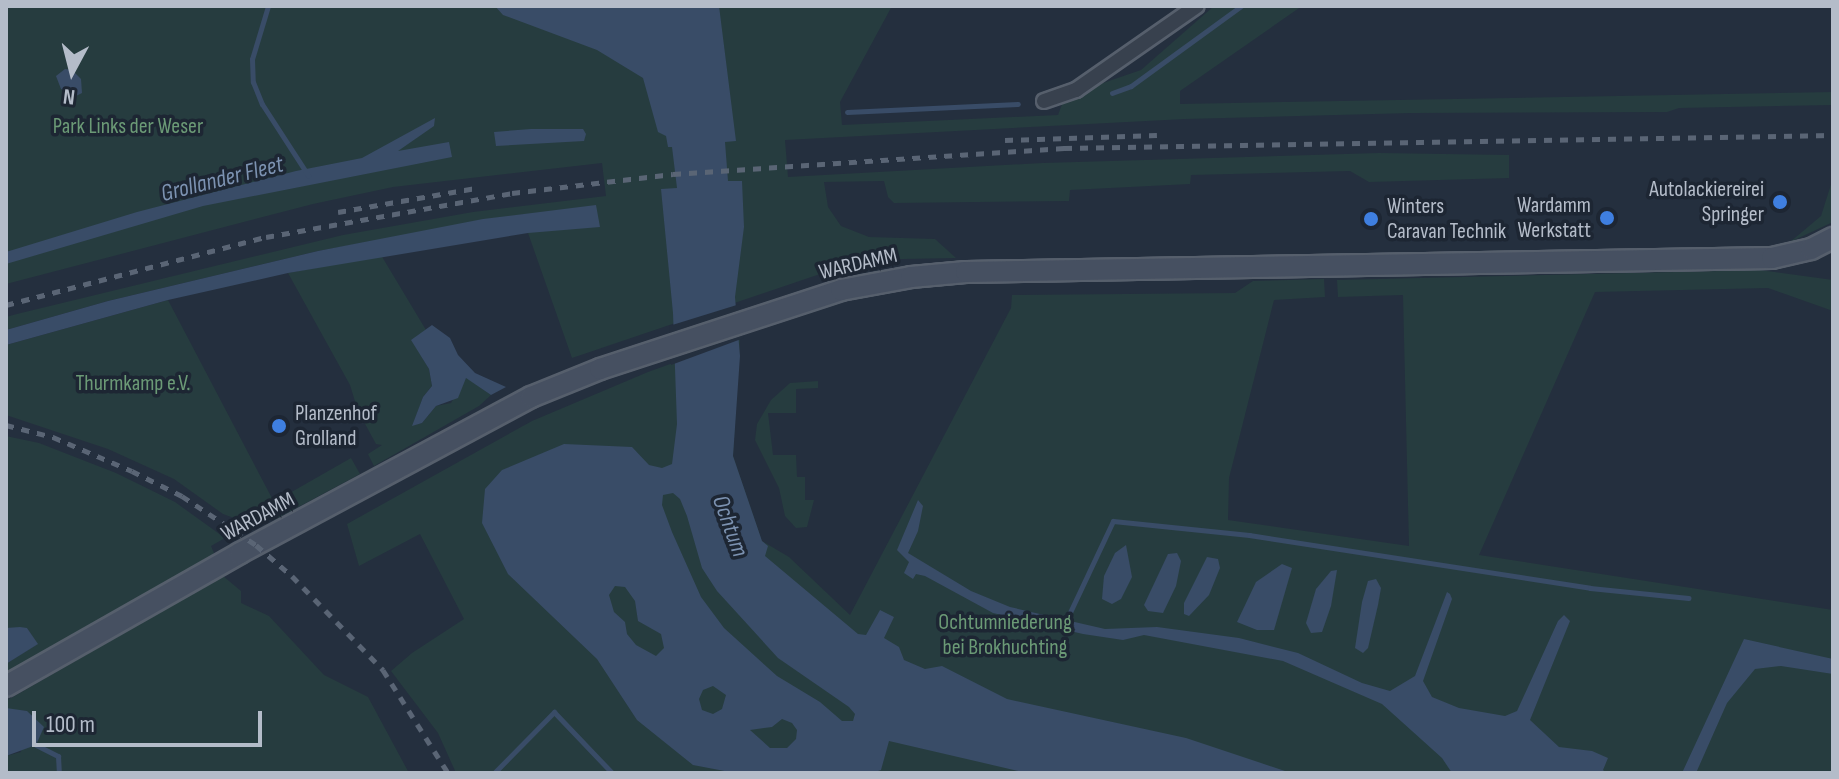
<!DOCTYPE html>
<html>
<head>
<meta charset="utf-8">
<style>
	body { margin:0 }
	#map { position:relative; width:1839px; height:779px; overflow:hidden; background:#242f3e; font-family:"Sofia Sans Condensed",sans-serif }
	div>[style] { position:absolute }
	.green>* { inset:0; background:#263c3f }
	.water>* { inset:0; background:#394c67 }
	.pier>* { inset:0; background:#242f3e }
	.stream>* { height:5px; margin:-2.5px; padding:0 2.5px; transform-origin:2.5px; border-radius:2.5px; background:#394c67 }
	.roads { filter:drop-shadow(2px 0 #565f6c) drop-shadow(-2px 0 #565f6c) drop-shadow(0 2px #565f6c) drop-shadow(0 -2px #565f6c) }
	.street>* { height:14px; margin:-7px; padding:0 7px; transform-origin:7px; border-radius:7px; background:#38414e }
	.secondary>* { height:20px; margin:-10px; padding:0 10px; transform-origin:10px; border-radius:10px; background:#465061 }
	.rail>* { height:5px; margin-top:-2.5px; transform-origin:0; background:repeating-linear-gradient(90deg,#5a6575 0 8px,transparent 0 16px) }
	.dots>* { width:22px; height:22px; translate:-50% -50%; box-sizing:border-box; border:4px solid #1d2633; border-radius:50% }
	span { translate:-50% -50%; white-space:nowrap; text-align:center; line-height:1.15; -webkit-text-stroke:7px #1d2633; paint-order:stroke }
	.park-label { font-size:22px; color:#6b9a76 }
	.poi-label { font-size:22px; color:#b4bcc9 }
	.right { translate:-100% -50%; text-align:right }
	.left { translate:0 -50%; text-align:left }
	.street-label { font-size:22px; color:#b4bcc9 }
	.water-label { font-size:24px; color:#7c92b1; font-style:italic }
	.frame { position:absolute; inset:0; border:8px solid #b4bcc9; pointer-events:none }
	.north { position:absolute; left:32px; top:32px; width:80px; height:80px; -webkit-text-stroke:6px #1d2633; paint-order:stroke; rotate:187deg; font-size:22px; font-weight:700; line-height:32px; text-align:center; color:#b4bcc9 }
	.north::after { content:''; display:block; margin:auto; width:28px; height:36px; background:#b4bcc9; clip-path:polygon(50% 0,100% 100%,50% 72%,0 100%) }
	.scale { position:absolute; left:32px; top:711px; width:230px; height:36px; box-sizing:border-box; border:4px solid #b4bcc9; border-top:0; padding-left:10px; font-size:24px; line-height:28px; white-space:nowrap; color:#b4bcc9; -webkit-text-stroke:6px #1d2633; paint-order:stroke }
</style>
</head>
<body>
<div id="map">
	<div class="green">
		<div style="clip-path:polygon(6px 6px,892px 6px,840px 102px,842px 125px,1058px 115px,1065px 96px,1141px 70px,1214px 6px,1302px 6px,1180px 91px,1180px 104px,1833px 92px,1833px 105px,1679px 108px,1667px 112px,1412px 113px,1185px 119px,785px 140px,788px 177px,1043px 163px,1379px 153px,1509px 155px,1509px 178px,1369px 182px,1350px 171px,1191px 175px,1190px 184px,1070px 190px,1069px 201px,894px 203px,888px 197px,884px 181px,824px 182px,828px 207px,841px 226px,869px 237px,935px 239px,956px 258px,902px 259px,823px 273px,572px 358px,528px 233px,525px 214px,318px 251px,108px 301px,6px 330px,6px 317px,17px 314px,343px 235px,473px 212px,606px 196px,602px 163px,393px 187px,313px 204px,6px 284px)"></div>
		<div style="clip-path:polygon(1833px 178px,1833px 222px,1790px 242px,1821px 216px)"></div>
		<div style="clip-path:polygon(381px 255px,426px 330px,412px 340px,429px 369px,432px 386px,423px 397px,413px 425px,422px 423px,436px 406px,451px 403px,466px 377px,491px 395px,479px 406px,374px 466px,368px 454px,382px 445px,376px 444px,358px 411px,350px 385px,288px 273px)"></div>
		<div style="clip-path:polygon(1760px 270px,1833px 280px,1833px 311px,1768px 288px,1595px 292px,1479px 555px,1833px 610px,1833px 773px,456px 773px,438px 733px,391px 671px,412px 653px,464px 619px,420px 534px,359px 566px,347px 524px,532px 421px,648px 372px,740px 339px,733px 456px,762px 541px,789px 557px,850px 615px,1011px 308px,1012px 295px,1235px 293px,1253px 281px,1324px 279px,1325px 297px,1274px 300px,1229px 478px,1228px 520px,1409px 546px,1403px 295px,1338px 297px,1337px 280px)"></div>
		<div style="clip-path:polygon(168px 300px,274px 502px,351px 458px,360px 474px,274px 520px,265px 511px,250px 524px,223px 514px,174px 479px,108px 449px,6px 415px,6px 345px)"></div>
		<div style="clip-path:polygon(818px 381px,818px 388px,796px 389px,796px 413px,768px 413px,773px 455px,796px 455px,797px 477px,805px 477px,805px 500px,814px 500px,807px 527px,796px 528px,785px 516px,779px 488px,755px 440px,757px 424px,771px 400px,790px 383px)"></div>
		<div style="clip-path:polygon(6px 436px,39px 443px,116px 473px,175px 502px,225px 538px,211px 546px,214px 553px,204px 564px,6px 679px,6px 664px,37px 644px,27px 628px,6px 628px)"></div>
		<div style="clip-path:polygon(223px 576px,241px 591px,241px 603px,269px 616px,324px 675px,368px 697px,409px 773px,6px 773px,6px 756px,21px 752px,27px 711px,11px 710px,6px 708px,6px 701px)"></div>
	</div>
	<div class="water">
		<div style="clip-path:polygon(evenodd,495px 6px,719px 6px,736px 141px,725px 142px,728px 181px,742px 181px,744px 227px,735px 297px,740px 356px,733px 456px,762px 541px,768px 546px,765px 556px,858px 634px,866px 635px,880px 610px,894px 617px,884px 638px,899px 647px,904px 660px,925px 669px,942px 666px,1007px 699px,1186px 738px,1291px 773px,1027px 773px,889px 741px,881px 770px,872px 773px,735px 773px,693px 765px,637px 720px,597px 659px,508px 574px,482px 523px,485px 489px,502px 470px,564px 444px,632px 447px,649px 465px,662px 468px,672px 464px,677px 424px,673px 313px,661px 189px,677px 188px,672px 147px,668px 147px,666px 136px,658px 132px,643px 78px,597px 50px,503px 15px,495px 6px,673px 493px,680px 499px,687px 516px,702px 568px,717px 591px,778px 658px,849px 707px,855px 714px,853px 721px,842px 721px,820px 702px,777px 676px,724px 628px,701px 597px,672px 532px,662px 505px,663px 495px,673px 493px,495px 6px,615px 586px,625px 587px,635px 601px,638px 621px,661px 634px,664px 648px,656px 656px,636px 645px,627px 634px,625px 622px,614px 612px,609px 595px,615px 586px,495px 6px,713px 686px,726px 695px,722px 709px,713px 714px,702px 710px,699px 699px,703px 690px,713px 686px,495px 6px,782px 719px,792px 723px,797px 730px,796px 739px,787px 748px,770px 748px,750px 730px,772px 727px,782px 719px)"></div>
		<div style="clip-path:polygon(65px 69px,72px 70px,81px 79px,82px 93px,76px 96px,61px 89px,56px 76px)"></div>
		<div style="clip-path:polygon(435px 118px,434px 126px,398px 151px,449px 142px,452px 157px,203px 206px,6px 264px,6px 252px,137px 212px,296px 171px,362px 158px)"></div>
		<div style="clip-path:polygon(531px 129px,583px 129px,586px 134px,584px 141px,496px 146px,494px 132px)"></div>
		<div style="clip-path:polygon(596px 205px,600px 227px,528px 233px,288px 273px,168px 300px,6px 345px,6px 330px,108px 301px,318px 251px,483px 219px)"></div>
		<div style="clip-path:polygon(432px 325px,450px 338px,458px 355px,475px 373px,506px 387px,491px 395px,466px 378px,458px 398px,436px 406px,422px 423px,412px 426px,423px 397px,432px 386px,429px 369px,411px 340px)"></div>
		<div style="clip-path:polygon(918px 500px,923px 506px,918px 531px,908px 553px,971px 591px,1010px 607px,1105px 629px,1157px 627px,1239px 638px,1298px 653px,1362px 683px,1390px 691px,1415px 676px,1447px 592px,1450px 594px,1452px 599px,1423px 681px,1432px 697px,1459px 708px,1505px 716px,1517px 711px,1558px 621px,1564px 615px,1570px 621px,1530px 720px,1559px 747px,1592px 751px,1608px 758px,1603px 770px,1606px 773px,1452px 773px,1442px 758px,1382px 704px,1283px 661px,1144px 635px,1123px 640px,1083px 634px,993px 613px,925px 576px,916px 574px,913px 579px,904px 573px,909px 562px,897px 550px)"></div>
		<div style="clip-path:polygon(1126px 545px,1132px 577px,1121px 599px,1112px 604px,1102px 599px,1104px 576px,1115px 553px)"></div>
		<div style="clip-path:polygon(1177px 553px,1181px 561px,1176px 586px,1163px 613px,1148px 611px,1144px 605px,1168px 554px)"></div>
		<div style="clip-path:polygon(1207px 557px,1218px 559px,1220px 568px,1209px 595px,1189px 616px,1184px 614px,1184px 603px)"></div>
		<div style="clip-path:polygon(1282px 564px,1292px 568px,1274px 630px,1257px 630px,1237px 622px,1256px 582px)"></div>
		<div style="clip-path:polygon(1337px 570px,1331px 606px,1322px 632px,1311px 633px,1306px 623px,1316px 589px,1331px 571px)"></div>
		<div style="clip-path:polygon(1376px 579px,1381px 588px,1378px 605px,1368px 648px,1363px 653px,1355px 648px,1362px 602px,1368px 581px)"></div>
		<div style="clip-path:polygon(20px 627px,27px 628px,38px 644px,6px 664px,6px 628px)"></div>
		<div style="clip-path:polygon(1744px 639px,1833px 659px,1833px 674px,1781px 666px,1755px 669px,1727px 703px,1696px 773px,1682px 773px)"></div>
		<div style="clip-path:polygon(6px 708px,27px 711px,44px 727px,36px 745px,6px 756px)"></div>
	</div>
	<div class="pier">
		<div style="clip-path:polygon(740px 304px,744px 338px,671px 365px,669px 326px)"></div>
	</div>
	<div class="stream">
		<div style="left:268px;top:6px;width:55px;rotate:106.8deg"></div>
		<div style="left:252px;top:59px;width:23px;rotate:88deg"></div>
		<div style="left:253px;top:82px;width:24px;rotate:68deg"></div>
		<div style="left:262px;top:104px;width:85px;rotate:57.1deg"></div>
		<div style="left:1112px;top:93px;width:20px;rotate:-20deg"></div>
		<div style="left:1131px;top:86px;width:136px;rotate:-36deg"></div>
		<div style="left:847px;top:112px;width:171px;rotate:-2.7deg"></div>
		<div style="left:1064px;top:625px;width:115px;rotate:-64.8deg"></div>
		<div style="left:1113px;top:521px;width:137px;rotate:5.9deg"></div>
		<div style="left:1249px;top:535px;width:345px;rotate:8.8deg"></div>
		<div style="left:1590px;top:588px;width:99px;rotate:5.8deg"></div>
		<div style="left:36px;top:745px;width:25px;rotate:27deg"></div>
		<div style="left:58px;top:756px;width:17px;rotate:87deg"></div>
		<div style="left:494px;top:773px;width:86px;rotate:-45.5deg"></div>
		<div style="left:554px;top:712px;width:84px;rotate:46.4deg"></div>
	</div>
	<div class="roads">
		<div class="street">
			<div style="left:1044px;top:101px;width:34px;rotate:-19deg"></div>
			<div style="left:1076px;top:90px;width:147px;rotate:-34.8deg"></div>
		</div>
		<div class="secondary">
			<div style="left:6px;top:686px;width:269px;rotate:-29.6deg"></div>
			<div style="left:240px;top:553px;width:330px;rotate:-28.2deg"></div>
			<div style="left:531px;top:397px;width:74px;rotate:-22.1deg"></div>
			<div style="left:600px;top:369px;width:254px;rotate:-18.1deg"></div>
			<div style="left:841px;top:290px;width:71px;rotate:-10.5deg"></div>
			<div style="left:911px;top:277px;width:55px;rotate:-5.2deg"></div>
			<div style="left:966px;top:272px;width:806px;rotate:-1deg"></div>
			<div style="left:1772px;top:258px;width:40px;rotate:-13deg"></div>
			<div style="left:1811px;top:249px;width:25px;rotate:-27deg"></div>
		</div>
	</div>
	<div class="rail">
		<div style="left:1005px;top:140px;width:152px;rotate:-1.9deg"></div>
		<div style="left:338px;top:212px;width:140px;rotate:-9.9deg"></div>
		<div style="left:6px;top:305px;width:269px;rotate:-14.7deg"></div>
		<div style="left:266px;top:237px;width:250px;rotate:-10.1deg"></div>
		<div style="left:512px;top:193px;width:162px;rotate:-6.7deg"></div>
		<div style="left:673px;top:174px;width:392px;rotate:-3.8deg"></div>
		<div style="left:1064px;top:148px;width:769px;rotate:-0.97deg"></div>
		<div style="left:6px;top:425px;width:49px;rotate:14.3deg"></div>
		<div style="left:53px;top:437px;width:86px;rotate:23.3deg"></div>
		<div style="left:132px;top:471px;width:56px;rotate:26.6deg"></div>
		<div style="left:182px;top:496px;width:89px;rotate:33.5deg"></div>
		<div style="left:256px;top:545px;width:48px;rotate:40.7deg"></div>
		<div style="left:292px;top:576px;width:131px;rotate:45.9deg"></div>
		<div style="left:383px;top:670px;width:122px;rotate:57.7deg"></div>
	</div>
	<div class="dots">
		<div style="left:1780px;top:202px;background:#3f7fe0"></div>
		<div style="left:1607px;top:218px;background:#3f7fe0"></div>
		<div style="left:1371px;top:219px;background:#3f7fe0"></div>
		<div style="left:279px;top:426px;background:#3f7fe0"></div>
	</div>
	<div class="park-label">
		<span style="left:128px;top:127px">Park Links der Weser</span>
		<span style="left:133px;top:384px">Thurmkamp e.V.</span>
		<span style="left:1005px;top:635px">Ochtumniederung<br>bei Brokhuchting</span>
	</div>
	<div class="poi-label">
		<span class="right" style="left:1764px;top:202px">Autolackiereirei<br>Springer</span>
		<span class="right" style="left:1591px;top:218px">Wardamm<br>Werkstatt</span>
		<span class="left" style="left:1387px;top:219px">Winters<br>Caravan Technik</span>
		<span class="left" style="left:295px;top:426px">Planzenhof<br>Grolland</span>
	</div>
	<div class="street-label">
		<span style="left:858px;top:264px;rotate:-13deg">WARDAMM</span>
		<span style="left:258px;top:517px;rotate:-28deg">WARDAMM</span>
	</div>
	<div class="water-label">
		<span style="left:222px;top:179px;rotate:-14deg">Grollander Fleet</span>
		<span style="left:730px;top:526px;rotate:70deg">Ochtum</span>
	</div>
	<div class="frame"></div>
	<div class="north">N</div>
	<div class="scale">100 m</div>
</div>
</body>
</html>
